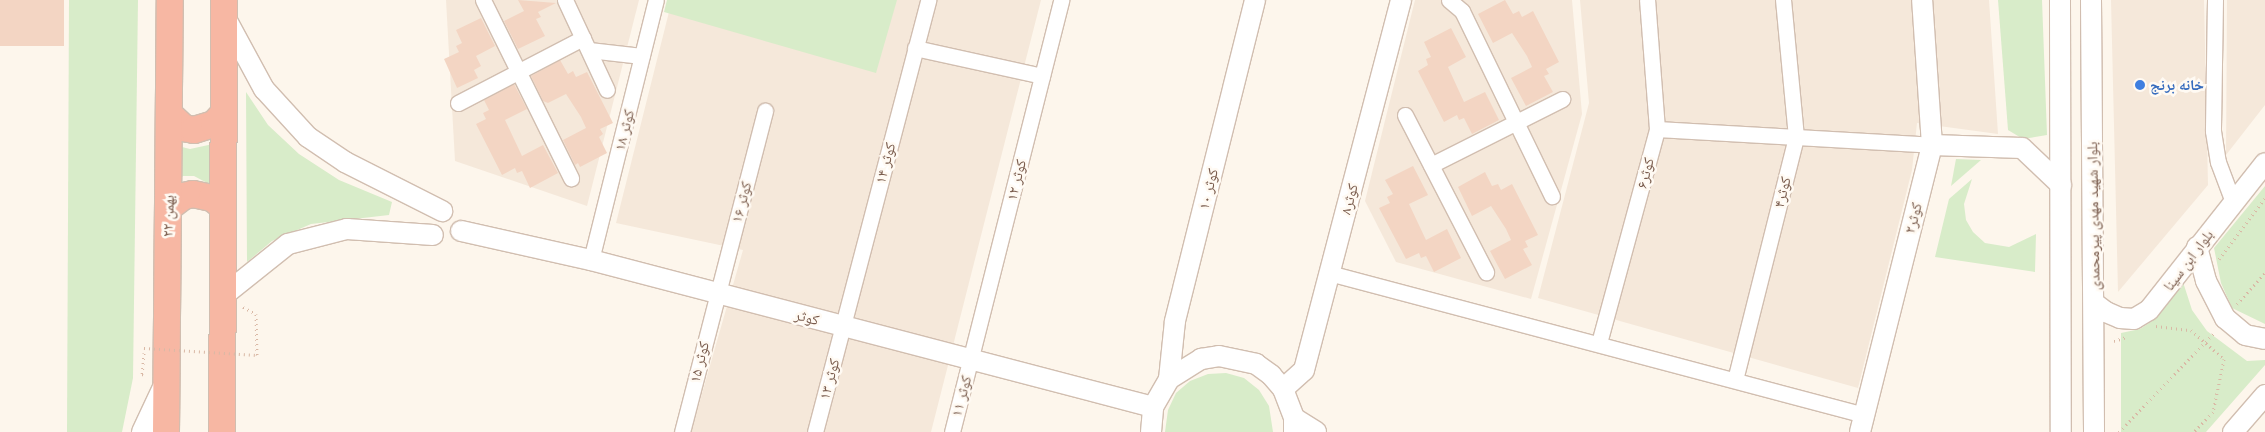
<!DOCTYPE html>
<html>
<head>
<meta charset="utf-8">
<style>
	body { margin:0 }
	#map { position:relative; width:2265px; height:432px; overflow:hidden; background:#fdf6ec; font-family:"Open Sans","Noto Naskh Arabic",sans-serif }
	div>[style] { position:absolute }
	.residential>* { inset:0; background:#f5e8da }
	.green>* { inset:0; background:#d8ecc9 }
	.building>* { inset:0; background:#f3d5c3; transform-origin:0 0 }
	.path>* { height:3px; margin-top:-1.5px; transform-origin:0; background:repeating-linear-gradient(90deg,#d9b8a5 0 1px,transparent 0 5px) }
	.roads { filter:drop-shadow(1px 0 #d1beb0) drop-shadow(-1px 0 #d1beb0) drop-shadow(0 1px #d1beb0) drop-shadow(0 -1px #d1beb0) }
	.street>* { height:15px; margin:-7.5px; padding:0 7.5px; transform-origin:7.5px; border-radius:7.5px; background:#fff }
	.secondary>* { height:20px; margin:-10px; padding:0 10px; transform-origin:10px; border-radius:10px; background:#fff }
	.highway>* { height:26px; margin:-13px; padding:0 13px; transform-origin:13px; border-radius:13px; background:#f7b7a3 }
	.path-bridge>* { height:3px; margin-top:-1.5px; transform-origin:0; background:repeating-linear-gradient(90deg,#d9b8a5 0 1px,transparent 0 5px) }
	.dots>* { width:14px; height:14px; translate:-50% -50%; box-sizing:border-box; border:2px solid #fffaf3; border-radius:50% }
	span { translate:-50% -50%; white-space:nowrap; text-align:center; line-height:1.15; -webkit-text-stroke:5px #fffaf3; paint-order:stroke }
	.shop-label { font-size:15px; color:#366cbe; font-weight:700 }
	.left { translate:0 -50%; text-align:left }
	.street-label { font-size:15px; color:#7a5c4d }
</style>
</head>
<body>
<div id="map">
	<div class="residential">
		<div style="clip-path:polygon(446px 0,639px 0,587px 206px,455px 161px)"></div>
		<div style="clip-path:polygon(672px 0,1041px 0,931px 432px,691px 432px,743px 250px,616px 223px)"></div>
		<div style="clip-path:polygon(1415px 0,1572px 0,1582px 114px,1531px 299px,1396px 262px,1365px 201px)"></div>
		<div style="clip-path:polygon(1580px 0,1989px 0,1998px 134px,1917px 123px,1912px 170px,1858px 388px,1538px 298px,1589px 103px)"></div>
		<div style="clip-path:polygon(2111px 0,2204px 0,2208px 185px,2118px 292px)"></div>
		<div style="clip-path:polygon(2227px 0,2265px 0,2265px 105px,2226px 155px)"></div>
	</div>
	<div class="green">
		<div style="clip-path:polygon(69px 0,138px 0,133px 378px,122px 432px,67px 432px)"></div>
		<div style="clip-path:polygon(667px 0,897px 0,876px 73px,664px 12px)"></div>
		<div style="clip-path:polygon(1998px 0,2042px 0,2047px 135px,2023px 139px,2008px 130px)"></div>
		<div style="clip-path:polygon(246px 92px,268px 125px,299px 154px,339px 180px,392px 202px,389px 215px,311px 224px,272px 241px,247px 262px)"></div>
		<div style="clip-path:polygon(213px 144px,211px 185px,194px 176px,183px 176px,176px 182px,178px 146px,190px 149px)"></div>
		<div style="clip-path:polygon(1956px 159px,1981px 160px,1951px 186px)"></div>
		<div style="clip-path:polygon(1972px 179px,1964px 204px,1966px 220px,1973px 232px,1985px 243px,2009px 247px,2036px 234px,2035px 272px,1935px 257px,1949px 199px)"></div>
		<div style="clip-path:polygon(2265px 186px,2265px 324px,2232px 308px,2221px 283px,2214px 248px)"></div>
		<div style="clip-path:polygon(2183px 282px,2192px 310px,2207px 331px,2247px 361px,2265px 360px,2265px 365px,2206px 432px,2121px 432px,2121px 333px,2140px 329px,2152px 321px)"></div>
		<div style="clip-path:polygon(1226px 373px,1244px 378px,1259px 390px,1269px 406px,1273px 432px,1165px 432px,1168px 410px,1176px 393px,1190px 381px,1208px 374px)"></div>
	</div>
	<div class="building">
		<div style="left:0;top:0;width:64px;height:46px"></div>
		<div style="clip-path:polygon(518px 0,556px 3px,538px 12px,541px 17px,536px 19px,545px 36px,518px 49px,504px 21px,524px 11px)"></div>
		<div style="clip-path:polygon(1505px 0,1513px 14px,1519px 11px,1522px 17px,1533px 11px,1559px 62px,1546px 69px,1549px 74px,1544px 76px,1553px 92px,1526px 106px,1511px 78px,1532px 67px,1527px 56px,1512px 33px,1493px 43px,1478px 14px)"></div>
		<div style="clip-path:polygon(481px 18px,495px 46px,476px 56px,481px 66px,474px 70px,478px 78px,457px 88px,444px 59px,459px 52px,456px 46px,462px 43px,456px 30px)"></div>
		<div style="clip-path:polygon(1451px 28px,1466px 57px,1448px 67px,1464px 102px,1485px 92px,1499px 120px,1472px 134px,1464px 118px,1459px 120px,1457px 115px,1444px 122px,1418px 71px,1428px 65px,1426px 59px,1431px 57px,1424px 42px)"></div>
		<div style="clip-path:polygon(560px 60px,568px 74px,573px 71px,576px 77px,587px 72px,613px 123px,600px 129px,603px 134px,599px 137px,607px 153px,580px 167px,578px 163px,575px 165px,563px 140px,586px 128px,581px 117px,566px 94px,548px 103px,543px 101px,531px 76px)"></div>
		<div style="clip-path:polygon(514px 84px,527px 109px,505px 120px,522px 156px,543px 145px,558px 173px,530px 188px,522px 171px,517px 173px,515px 168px,502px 175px,476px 124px,486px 119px,483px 113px,489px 110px,484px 100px)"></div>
		<div style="clip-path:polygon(1413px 166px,1428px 195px,1409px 204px,1426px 240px,1447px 229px,1461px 258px,1434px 272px,1426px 256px,1421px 258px,1419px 253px,1406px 259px,1379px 208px,1390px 203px,1387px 197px,1393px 194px,1385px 180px)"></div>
		<div style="clip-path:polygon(1485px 172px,1492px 186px,1498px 184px,1501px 190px,1512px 184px,1538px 235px,1525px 241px,1528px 247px,1523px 249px,1532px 265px,1505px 279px,1490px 251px,1511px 240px,1506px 229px,1491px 206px,1472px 216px,1458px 187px)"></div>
	</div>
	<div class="path">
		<div style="left:2219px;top:259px;width:76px;rotate:-53deg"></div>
		<div style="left:2237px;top:304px;width:42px;rotate:-47.9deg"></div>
		<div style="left:243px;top:307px;width:15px;rotate:28deg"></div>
		<div style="left:256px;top:314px;width:41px;rotate:88.6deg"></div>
		<div style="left:2156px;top:326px;width:35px;rotate:7deg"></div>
		<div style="left:2191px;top:330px;width:44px;rotate:41.3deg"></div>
		<div style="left:2224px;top:359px;width:54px;rotate:101.7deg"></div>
		<div style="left:2213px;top:412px;width:28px;rotate:134deg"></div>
		<div style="left:2114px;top:341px;width:13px;rotate:-18deg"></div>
		<div style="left:144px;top:353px;width:21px;rotate:95deg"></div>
		<div style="left:142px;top:374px;width:4px;rotate:14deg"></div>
		<div style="left:2119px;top:432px;width:137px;rotate:-46.2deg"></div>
	</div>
	<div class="roads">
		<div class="street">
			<div style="left:483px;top:0;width:199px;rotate:63.7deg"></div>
			<div style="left:565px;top:0;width:99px;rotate:65deg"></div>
			<div style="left:1449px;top:0;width:17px;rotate:40deg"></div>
			<div style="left:1462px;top:11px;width:206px;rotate:64.1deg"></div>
			<div style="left:2215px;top:0;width:131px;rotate:90.9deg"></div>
			<div style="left:2213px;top:131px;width:31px;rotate:81deg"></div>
			<div style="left:2218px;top:162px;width:43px;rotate:69.4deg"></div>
			<div style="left:915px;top:48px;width:130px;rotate:12.4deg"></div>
			<div style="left:589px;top:50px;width:53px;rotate:6.5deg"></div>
			<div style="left:458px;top:103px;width:141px;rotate:-27.5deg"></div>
			<div style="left:1405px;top:115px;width:177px;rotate:62.7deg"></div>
			<div style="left:1657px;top:129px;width:275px;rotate:3.3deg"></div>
			<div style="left:1431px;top:165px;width:147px;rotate:-26.7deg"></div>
			<div style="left:591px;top:260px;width:268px;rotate:-76deg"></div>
			<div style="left:1329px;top:273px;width:554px;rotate:14.86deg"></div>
			<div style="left:1599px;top:343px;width:222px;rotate:-74.8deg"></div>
			<div style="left:1657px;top:129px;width:129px;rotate:-94.4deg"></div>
			<div style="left:1735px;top:380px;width:251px;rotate:-75.9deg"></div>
			<div style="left:1796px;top:137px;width:138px;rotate:-95.4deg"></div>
			<div style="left:682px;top:432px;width:332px;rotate:-75.5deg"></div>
			<div style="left:815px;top:432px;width:447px;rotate:-75.3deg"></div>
			<div style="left:952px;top:432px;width:446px;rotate:-75.8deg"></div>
		</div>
		<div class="secondary">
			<div style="left:2060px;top:0;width:432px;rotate:89.9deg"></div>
			<div style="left:2091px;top:0;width:432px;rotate:89.6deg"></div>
			<div style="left:225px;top:17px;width:82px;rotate:61.6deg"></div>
			<div style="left:264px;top:89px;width:65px;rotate:47.5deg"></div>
			<div style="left:308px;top:137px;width:45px;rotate:34deg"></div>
			<div style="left:345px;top:162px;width:109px;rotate:26.8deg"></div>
			<div style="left:1932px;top:145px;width:90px;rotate:1.9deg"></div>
			<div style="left:2022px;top:148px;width:54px;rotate:43.5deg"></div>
			<div style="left:461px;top:231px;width:133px;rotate:12.6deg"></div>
			<div style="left:591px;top:260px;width:581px;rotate:14.66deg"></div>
			<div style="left:2197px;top:247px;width:35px;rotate:75deg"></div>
			<div style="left:2206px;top:281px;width:42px;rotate:62.8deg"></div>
			<div style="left:2225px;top:318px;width:26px;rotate:40deg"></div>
			<div style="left:2245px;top:335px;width:20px;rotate:11deg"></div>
			<div style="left:223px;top:296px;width:83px;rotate:-38.7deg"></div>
			<div style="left:288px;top:244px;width:61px;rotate:-14.3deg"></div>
			<div style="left:347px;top:229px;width:86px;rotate:4deg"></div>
			<div style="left:2094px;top:303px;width:15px;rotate:37deg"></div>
			<div style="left:2106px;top:312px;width:15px;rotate:23deg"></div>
			<div style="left:2120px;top:318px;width:14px;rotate:4deg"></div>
			<div style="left:2134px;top:319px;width:17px;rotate:-31deg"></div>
			<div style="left:2149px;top:310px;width:187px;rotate:-51.7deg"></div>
			<div style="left:1169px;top:379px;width:58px;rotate:-84.1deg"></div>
			<div style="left:1175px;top:321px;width:331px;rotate:-76deg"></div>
			<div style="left:1283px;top:389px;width:28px;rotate:-42deg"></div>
			<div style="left:1304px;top:370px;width:383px;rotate:-75.3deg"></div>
			<div style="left:1294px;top:418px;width:26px;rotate:32deg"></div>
			<div style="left:142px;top:432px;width:52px;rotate:-64.9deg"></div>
			<div style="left:1151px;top:432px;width:25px;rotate:-85deg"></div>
			<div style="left:1153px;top:407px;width:32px;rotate:-60deg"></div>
			<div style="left:1169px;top:379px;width:38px;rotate:-32deg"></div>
			<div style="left:1201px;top:359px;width:18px;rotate:-9deg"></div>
			<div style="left:1219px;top:356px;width:38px;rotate:12deg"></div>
			<div style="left:1256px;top:364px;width:19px;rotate:36deg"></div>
			<div style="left:1271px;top:375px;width:18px;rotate:49deg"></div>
			<div style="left:1283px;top:389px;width:31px;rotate:69deg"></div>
			<div style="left:1294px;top:418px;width:14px;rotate:90deg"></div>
			<div style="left:1860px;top:432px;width:296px;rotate:-75.9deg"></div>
			<div style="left:1932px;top:145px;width:145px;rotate:-93.9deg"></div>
			<div style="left:2233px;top:432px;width:49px;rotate:-49.1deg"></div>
		</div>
		<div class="highway">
			<div style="left:169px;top:114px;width:21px;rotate:43deg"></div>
			<div style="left:184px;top:128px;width:10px;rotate:11deg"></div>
			<div style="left:194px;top:130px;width:21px;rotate:-17deg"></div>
			<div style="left:214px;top:124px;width:15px;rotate:-48deg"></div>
			<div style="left:168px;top:208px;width:20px;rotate:-37deg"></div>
			<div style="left:184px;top:196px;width:9px;rotate:-13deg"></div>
			<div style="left:193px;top:194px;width:19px;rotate:12deg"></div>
			<div style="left:212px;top:198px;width:14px;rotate:39deg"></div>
			<div style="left:166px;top:432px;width:432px;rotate:-89.5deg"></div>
			<div style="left:222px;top:432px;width:432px;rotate:-89.7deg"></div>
		</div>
	</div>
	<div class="path-bridge">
		<div style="left:144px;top:348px;width:113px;rotate:3.5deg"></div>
	</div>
	<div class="dots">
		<div style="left:2140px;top:85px;background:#3f7fe0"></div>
	</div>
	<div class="shop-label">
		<span class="left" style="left:2150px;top:85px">خانه برنج</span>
	</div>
	<div class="street-label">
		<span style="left:624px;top:130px;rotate:-76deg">کوثر ۱۸</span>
		<span style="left:885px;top:163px;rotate:-75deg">کوثر ۱۴</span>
		<span style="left:1645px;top:173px;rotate:-75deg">کوثر۶</span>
		<span style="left:1016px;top:180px;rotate:-76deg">کوثر ۱۲</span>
		<span style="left:1208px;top:189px;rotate:-76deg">کوثر ۱۰</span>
		<span style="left:1782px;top:192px;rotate:-76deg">کوثر۴</span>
		<span style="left:1349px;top:199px;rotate:-75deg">کوثر۸</span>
		<span style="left:741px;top:202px;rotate:-75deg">کوثر ۱۶</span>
		<span style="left:168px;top:216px;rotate:-89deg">۲۲ بهمن</span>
		<span style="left:2093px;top:216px;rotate:-91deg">بلوار شهید مهدی پیرمحمدی</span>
		<span style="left:1913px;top:218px;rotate:-76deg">کوثر۲</span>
		<span style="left:2188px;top:260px;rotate:-53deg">بلوار ابن سینا</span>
		<span style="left:807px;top:317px;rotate:15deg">کوثر</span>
		<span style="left:699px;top:362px;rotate:-76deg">۱۵ کوثر</span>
		<span style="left:829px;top:379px;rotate:-75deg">کوثر ۱۳</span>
		<span style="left:961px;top:396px;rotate:-75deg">کوثر ۱۱</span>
	</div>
</div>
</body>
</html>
